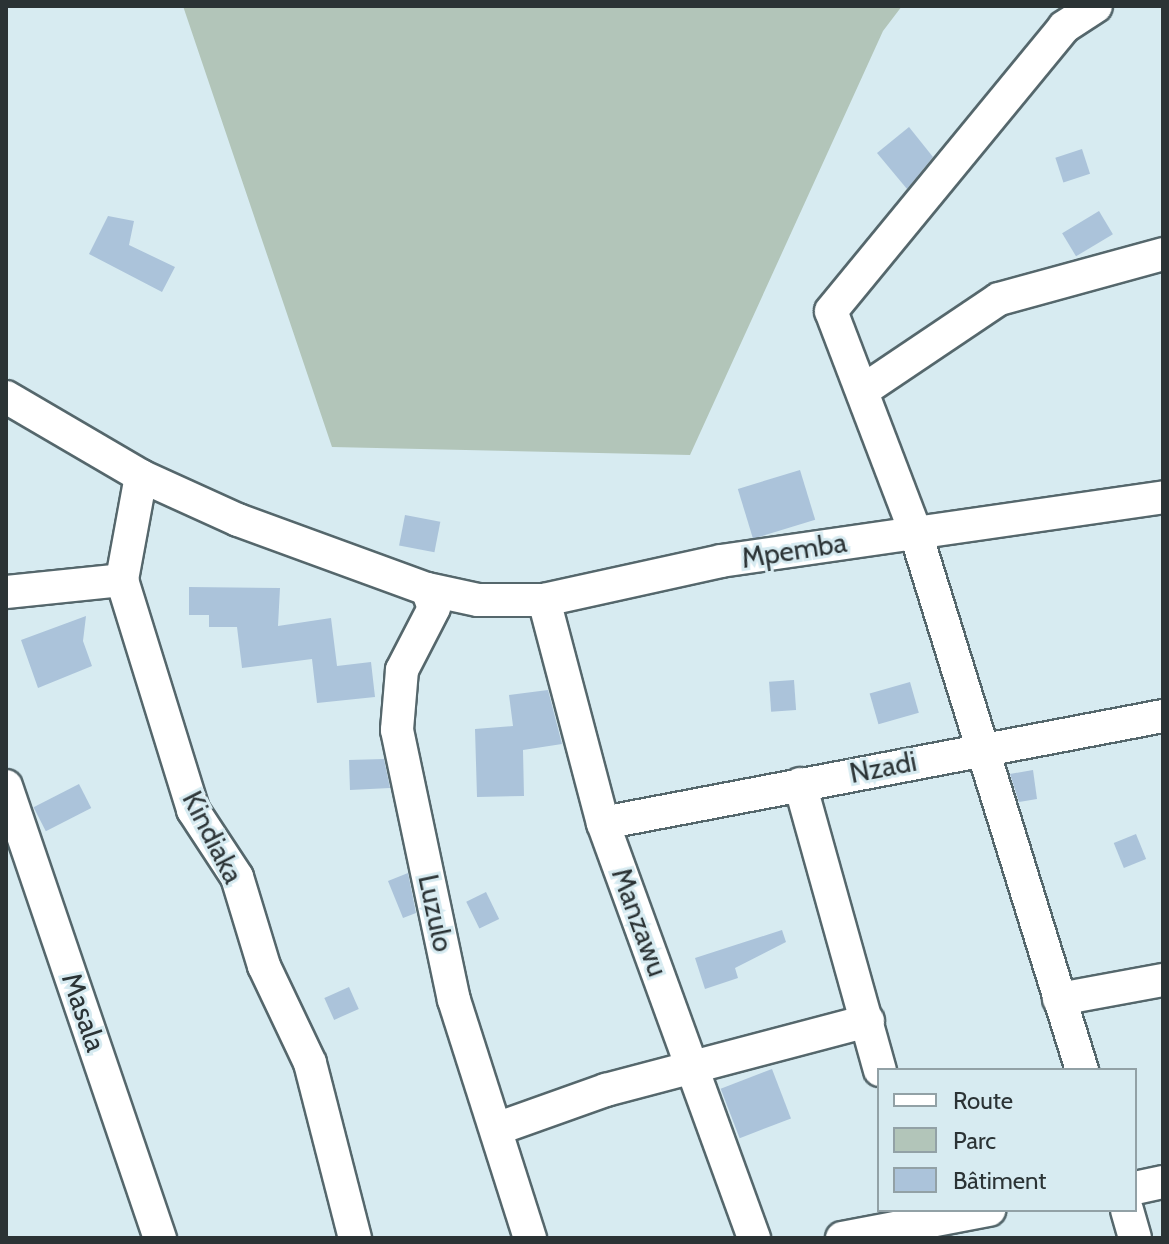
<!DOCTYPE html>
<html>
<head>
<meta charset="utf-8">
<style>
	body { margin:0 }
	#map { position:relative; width:1169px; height:1244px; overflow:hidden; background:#d7ebf1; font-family:Cabin,sans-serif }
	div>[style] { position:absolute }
	.green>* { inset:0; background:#b2c5b9 }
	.building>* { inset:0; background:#abc3da; transform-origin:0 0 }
	.roads { filter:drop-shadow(2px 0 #55676c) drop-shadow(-2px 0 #55676c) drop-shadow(0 2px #55676c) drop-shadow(0 -2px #55676c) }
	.street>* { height:32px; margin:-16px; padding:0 16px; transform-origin:16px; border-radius:16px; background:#fff }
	span { translate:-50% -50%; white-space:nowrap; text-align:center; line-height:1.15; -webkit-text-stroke:6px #d7ebf1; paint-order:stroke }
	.street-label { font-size:28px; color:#2b3335 }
	.frame { position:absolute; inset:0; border:8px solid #2b3335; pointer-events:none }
	.legend { position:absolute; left:877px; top:1068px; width:260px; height:144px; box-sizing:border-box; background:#d7ebf1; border:2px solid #92a1a6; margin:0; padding:10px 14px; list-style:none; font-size:24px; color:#2b3335 }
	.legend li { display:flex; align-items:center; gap:16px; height:40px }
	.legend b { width:40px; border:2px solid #92a1a6 }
</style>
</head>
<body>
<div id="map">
	<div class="green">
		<div style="clip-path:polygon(183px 6px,902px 6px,883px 31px,690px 455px,332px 447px)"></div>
	</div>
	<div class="building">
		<div style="clip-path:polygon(909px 127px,933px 157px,907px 189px,877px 153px)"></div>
		<div style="left:1082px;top:149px;width:26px;height:28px;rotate:72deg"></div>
		<div style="left:1099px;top:211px;width:27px;height:43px;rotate:59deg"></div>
		<div style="clip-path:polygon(108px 216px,134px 221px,129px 245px,175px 267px,162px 292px,89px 254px)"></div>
		<div style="left:800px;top:470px;width:52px;height:65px;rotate:73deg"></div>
		<div style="left:405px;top:515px;width:36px;height:31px;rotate:11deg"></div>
		<div style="clip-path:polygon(189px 587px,280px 588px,278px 626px,331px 618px,337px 666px,371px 662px,375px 697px,317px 703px,312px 659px,242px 668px,237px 627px,209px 627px,209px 615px,189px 615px)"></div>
		<div style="clip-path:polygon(86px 616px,83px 641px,92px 666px,38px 688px,21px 640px)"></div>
		<div style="left:794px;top:680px;width:30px;height:25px;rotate:86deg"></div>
		<div style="left:910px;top:682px;width:32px;height:42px;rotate:74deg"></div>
		<div style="clip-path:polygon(548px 690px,562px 744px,523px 750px,524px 796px,477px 797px,475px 729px,513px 726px,509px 695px)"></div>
		<div style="clip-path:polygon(384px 759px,390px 788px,350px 790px,349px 760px)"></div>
		<div style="clip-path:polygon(1033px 770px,1037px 799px,1019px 802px,1010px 774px)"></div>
		<div style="left:79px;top:784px;width:27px;height:51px;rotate:63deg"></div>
		<div style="left:1136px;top:834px;width:27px;height:24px;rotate:68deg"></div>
		<div style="clip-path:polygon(408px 873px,416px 913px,403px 918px,388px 881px)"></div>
		<div style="left:486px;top:892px;width:30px;height:22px;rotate:64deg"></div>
		<div style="clip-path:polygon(782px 930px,786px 942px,735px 968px,738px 978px,705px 989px,695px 958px)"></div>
		<div style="left:349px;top:987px;width:24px;height:27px;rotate:66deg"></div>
		<div style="left:772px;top:1069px;width:53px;height:55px;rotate:69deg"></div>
	</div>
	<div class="roads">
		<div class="street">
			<div style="left:865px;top:389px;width:161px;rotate:-33.9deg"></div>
			<div style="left:999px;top:299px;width:170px;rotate:-15.3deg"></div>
			<div style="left:6px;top:397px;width:156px;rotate:30.3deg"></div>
			<div style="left:141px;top:476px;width:107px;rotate:24.4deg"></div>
			<div style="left:238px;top:520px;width:201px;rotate:20.1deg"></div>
			<div style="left:427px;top:589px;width:52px;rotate:12.2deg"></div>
			<div style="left:478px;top:600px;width:66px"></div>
			<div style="left:544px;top:600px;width:181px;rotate:-12.4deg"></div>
			<div style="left:721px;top:561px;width:447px;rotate:-8.2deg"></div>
			<div style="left:141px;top:476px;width:106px;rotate:100.4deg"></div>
			<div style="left:122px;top:580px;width:241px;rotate:72.8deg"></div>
			<div style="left:193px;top:810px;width:80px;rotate:56.7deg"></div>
			<div style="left:237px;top:877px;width:93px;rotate:73.1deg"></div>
			<div style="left:264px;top:966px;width:107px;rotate:64.6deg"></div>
			<div style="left:310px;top:1063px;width:181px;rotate:75.6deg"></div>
			<div style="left:427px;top:589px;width:20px;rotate:70deg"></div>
			<div style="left:434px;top:608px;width:70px;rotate:117.3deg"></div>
			<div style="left:402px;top:670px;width:60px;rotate:94.8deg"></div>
			<div style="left:397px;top:730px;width:276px;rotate:78.1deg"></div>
			<div style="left:454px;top:1000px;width:250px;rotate:72.3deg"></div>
			<div style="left:6px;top:592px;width:117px;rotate:-5.9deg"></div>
			<div style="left:544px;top:600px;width:231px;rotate:75.2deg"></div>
			<div style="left:603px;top:823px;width:442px;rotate:70deg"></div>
			<div style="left:800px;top:784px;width:297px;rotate:74.4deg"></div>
			<div style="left:6px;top:786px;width:478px;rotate:71.2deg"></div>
			<div style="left:603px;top:823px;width:570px;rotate:-10.82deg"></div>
			<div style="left:1059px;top:999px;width:106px;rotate:-10.4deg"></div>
			<div style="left:1082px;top:1070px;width:564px;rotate:-107.21deg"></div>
			<div style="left:915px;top:531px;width:235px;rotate:-110.9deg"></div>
			<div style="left:831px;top:311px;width:367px;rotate:-50.6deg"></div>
			<div style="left:1064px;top:27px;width:38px;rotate:-33deg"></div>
			<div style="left:499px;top:1128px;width:114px;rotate:-19.6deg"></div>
			<div style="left:606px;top:1090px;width:271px;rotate:-14.8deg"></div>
			<div style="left:1135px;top:1188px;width:29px;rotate:-12deg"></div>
			<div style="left:1127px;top:1210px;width:29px;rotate:74deg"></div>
			<div style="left:842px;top:1238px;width:150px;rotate:-10.8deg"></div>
		</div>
	</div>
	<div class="street-label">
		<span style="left:794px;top:550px;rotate:-9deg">Mpemba</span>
		<span style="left:883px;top:767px;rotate:-11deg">Nzadi</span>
		<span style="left:213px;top:837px;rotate:63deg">Kindiaka</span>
		<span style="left:436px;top:913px;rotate:78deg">Luzulo</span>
		<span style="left:640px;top:922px;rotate:70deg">Manzawu</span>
		<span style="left:84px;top:1012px;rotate:71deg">Masala</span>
	</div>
	<div class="frame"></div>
	<ul class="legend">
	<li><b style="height:10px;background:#fff"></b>Route</li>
	<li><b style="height:22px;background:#b2c5b9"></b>Parc</li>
	<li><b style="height:22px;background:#abc3da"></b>Bâtiment</li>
	</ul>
</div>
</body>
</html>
